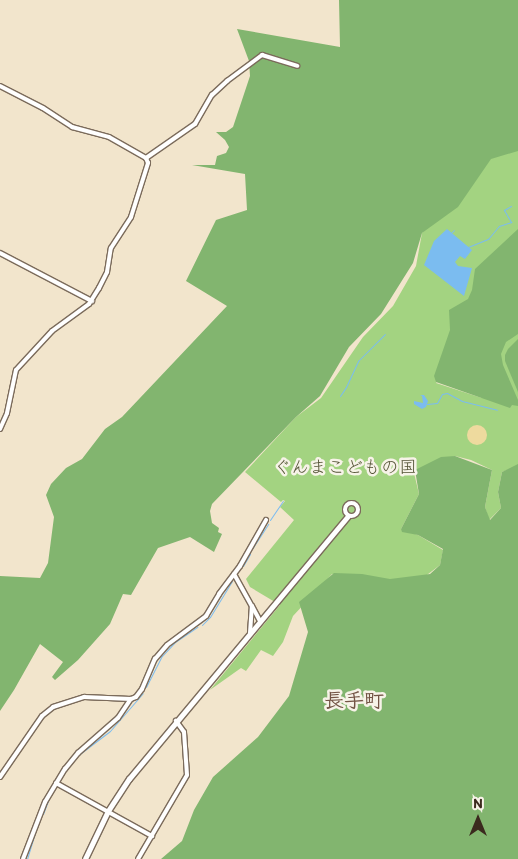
<!DOCTYPE html>
<html>
<head>
<meta charset="utf-8">
<style>
	body { margin:0 }
	#map { position:relative; width:518px; height:859px; overflow:hidden; background:#f2e5cc; font-family:Itim,"Klee One",sans-serif }
	div>[style] { position:absolute }
	.green>* { inset:0; background:#a3d381 }
	.forest>* { inset:0; background:#82b56f }
	.sand>* { inset:0; background:#eeda9e }
	.round { border-radius:50% }
	.water>* { inset:0; background:#7bbcf0 }
	.stream>* { height:1px; margin:-0.5px; padding:0 0.5px; transform-origin:0.5px; border-radius:0.5px; background:#7bbcf0 }
	.roads { filter:drop-shadow(1px 0 #7b6b5b) drop-shadow(-1px 0 #7b6b5b) drop-shadow(0 1px #7b6b5b) drop-shadow(0 -1px #7b6b5b) }
	.minor>* { height:4px; margin:-2px; padding:0 2px; transform-origin:2px; border-radius:2px; background:#fff }
	.tertiary>* { height:4.5px; margin:-2.25px; padding:0 2.25px; transform-origin:2.25px; border-radius:2.25px; background:#fff }
	.tertiary>.ring { margin:-2.25px; padding:0; box-sizing:content-box; background:none; border:4.5px solid #fff; border-radius:50% }
	span { translate:-50% -50%; white-space:nowrap; text-align:center; line-height:1.15; -webkit-text-stroke:5px #f7f3e8; paint-order:stroke }
	.park-label { font-size:18px; color:#555437 }
	.quarter-label { font-size:20px; color:#735445; font-weight:700 }
	.north { position:absolute; left:453px; top:794px; width:50px; height:50px; -webkit-text-stroke:4px #f7f3e8; paint-order:stroke; rotate:0deg; font-size:14px; font-weight:700; line-height:20px; text-align:center; color:#3b2a1e }
	.north::after { content:''; display:block; margin:auto; width:18px; height:22px; background:#3b2a1e; clip-path:polygon(50% 0,100% 100%,50% 72%,0 100%) }
</style>
</head>
<body>
<div id="map">
	<div class="green">
		<div style="clip-path:polygon(518px 138px,518px 246px,436px 383px,482px 398px,497px 359px,499px 345px,518px 331px,518px 466px,502px 472px,498px 492px,501px 508px,489px 520px,485px 507px,492px 470px,471px 460px,455px 456px,414px 473px,419px 494px,401px 529px,418px 535px,443px 550px,440px 565px,415px 584px,332px 574px,293px 616px,283px 642px,273px 656px,261px 650px,246px 671px,241px 668px,210px 690px,280px 605px,250px 587px,246px 579px,294px 520px,280px 507px,285px 501px,283px 500px,281px 502px,245px 472px,296px 417px,321px 398px,363px 337px,393px 306px,416px 266px,422px 233px,491px 146px)"></div>
	</div>
	<div class="forest">
		<div style="clip-path:polygon(339px 0,518px 0,518px 151px,491px 159px,458px 207px,422px 233px,413px 263px,381px 314px,349px 347px,320px 396px,296px 417px,212px 504px,210px 511px,212px 523px,219px 528px,218px 532px,222px 534px,214px 552px,190px 537px,158px 548px,131px 595px,123px 594px,110px 624px,78px 660px,55px 680px,52px 677px,63px 662px,40px 644px,14px 690px,0 711px,0 576px,40px 578px,48px 563px,54px 517px,46px 495px,51px 484px,66px 468px,82px 459px,105px 429px,122px 417px,227px 306px,186px 281px,216px 220px,247px 210px,245px 174px,192px 165px,215px 165px,217px 156px,226px 153px,229px 147px,225px 140px,216px 132px,226px 132px,233px 127px,250px 76px,249px 61px,237px 29px,340px 47px)"></div>
		<div style="clip-path:polygon(518px 229px,518px 334px,506px 342px,501px 354px,503px 365px,518px 400px,518px 406px,512px 405px,510px 408px,436px 382px,434px 376px,450px 330px,449px 310px,468px 299px,472px 290px,475px 269px)"></div>
		<div style="clip-path:polygon(518px 339px,518px 392px,505px 361px,505px 355px,508px 349px)"></div>
		<div style="clip-path:polygon(455px 456px,492px 470px,485px 507px,490px 520px,501px 508px,498px 492px,502px 472px,518px 464px,518px 859px,161px 859px,182px 841px,194px 810px,213px 777px,258px 737px,289px 696px,308px 632px,299px 602px,334px 573px,362px 574px,390px 579px,430px 574px,440px 565px,443px 549px,418px 535px,402px 532px,401px 529px,419px 494px,415px 470px,441px 457px)"></div>
	</div>
	<div class="sand">
		<div class="round" style="left:467px;top:425px;width:20px;height:20px"></div>
	</div>
	<div class="water">
		<div style="clip-path:polygon(447px 229px,472px 250px,465px 259px,460px 256px,455px 262px,458px 266px,472px 268px,464px 296px,424px 265px,434px 241px)"></div>
		<div style="clip-path:polygon(420px 395px,424px 395px,428px 401px,426px 407px,422px 409px,414px 404px,414px 401px,423px 403px,422px 396px)"></div>
	</div>
	<div class="stream">
		<div style="left:451px;top:233px;width:4px;rotate:-45deg"></div>
		<div style="left:468px;top:247px;width:22px;rotate:-22deg"></div>
		<div style="left:488px;top:239px;width:17px;rotate:-50deg"></div>
		<div style="left:499px;top:226px;width:13px;rotate:-18deg"></div>
		<div style="left:511px;top:222px;width:14px;rotate:-120deg"></div>
		<div style="left:504px;top:210px;width:8px;rotate:-30deg"></div>
		<div style="left:340px;top:396px;width:11px;rotate:-56deg"></div>
		<div style="left:346px;top:387px;width:29px;rotate:-65deg"></div>
		<div style="left:358px;top:361px;width:38px;rotate:-45deg"></div>
		<div style="left:427px;top:404px;width:10px;rotate:-6deg"></div>
		<div style="left:437px;top:403px;width:10px;rotate:-61deg"></div>
		<div style="left:442px;top:394px;width:5px;rotate:-11deg"></div>
		<div style="left:447px;top:393px;width:17px;rotate:28deg"></div>
		<div style="left:462px;top:401px;width:36px;rotate:14deg"></div>
		<div style="left:270px;top:520px;width:23px;rotate:-56deg"></div>
		<div style="left:252px;top:549px;width:30px;rotate:-57deg"></div>
		<div style="left:243px;top:566px;width:14px;rotate:-60deg"></div>
		<div style="left:202px;top:625px;width:11px;rotate:-45deg"></div>
		<div style="left:210px;top:617px;width:42px;rotate:-58.6deg"></div>
		<div style="left:146px;top:687px;width:35px;rotate:-63deg"></div>
		<div style="left:162px;top:656px;width:19px;rotate:-47deg"></div>
		<div style="left:175px;top:642px;width:27px;rotate:-34deg"></div>
		<div style="left:77px;top:756px;width:41px;rotate:-37.1deg"></div>
		<div style="left:110px;top:731px;width:50px;rotate:-49deg"></div>
		<div style="left:43px;top:814px;width:14px;rotate:-69deg"></div>
		<div style="left:27px;top:859px;width:37px;rotate:-73deg"></div>
	</div>
	<div class="roads">
		<div class="minor">
			<div style="left:0;top:86px;width:48px;rotate:27.1deg"></div>
			<div style="left:43px;top:108px;width:35px;rotate:33deg"></div>
			<div style="left:72px;top:127px;width:38px;rotate:15deg"></div>
			<div style="left:109px;top:137px;width:43px;rotate:29.6deg"></div>
			<div style="left:146px;top:158px;width:60px;rotate:-34.8deg"></div>
			<div style="left:195px;top:124px;width:34px;rotate:-60deg"></div>
			<div style="left:212px;top:95px;width:21px;rotate:-43deg"></div>
			<div style="left:227px;top:81px;width:44px;rotate:-36.6deg"></div>
			<div style="left:262px;top:55px;width:37px;rotate:17deg"></div>
			<div style="left:0;top:253px;width:104px;rotate:27.6deg"></div>
			<div style="left:0;top:429px;width:17px;rotate:-66deg"></div>
			<div style="left:7px;top:413px;width:44px;rotate:-78.2deg"></div>
			<div style="left:16px;top:370px;width:53px;rotate:-47.3deg"></div>
			<div style="left:52px;top:331px;width:46px;rotate:-36.1deg"></div>
			<div style="left:89px;top:304px;width:19px;rotate:-58deg"></div>
			<div style="left:99px;top:288px;width:18px;rotate:-63deg"></div>
			<div style="left:107px;top:272px;width:24px;rotate:-81deg"></div>
			<div style="left:111px;top:248px;width:37px;rotate:-57deg"></div>
			<div style="left:131px;top:217px;width:57px;rotate:-72.5deg"></div>
			<div style="left:148px;top:163px;width:5px;rotate:-112deg"></div>
			<div style="left:234px;top:574px;width:37px;rotate:61deg"></div>
			<div style="left:250px;top:633px;width:27px;rotate:-86deg"></div>
			<div style="left:252px;top:606px;width:17px;rotate:62deg"></div>
			<div style="left:0;top:777px;width:74px;rotate:-55.5deg"></div>
			<div style="left:42px;top:716px;width:14px;rotate:-39deg"></div>
			<div style="left:53px;top:707px;width:33px;rotate:-18deg"></div>
			<div style="left:84px;top:697px;width:47px;rotate:2.4deg"></div>
			<div style="left:131px;top:699px;width:5px;rotate:-22deg"></div>
			<div style="left:136px;top:697px;width:10px;rotate:-53deg"></div>
			<div style="left:142px;top:689px;width:33px;rotate:-67deg"></div>
			<div style="left:155px;top:659px;width:18px;rotate:-49deg"></div>
			<div style="left:167px;top:645px;width:49px;rotate:-36.6deg"></div>
			<div style="left:206px;top:616px;width:26px;rotate:-59deg"></div>
			<div style="left:219px;top:594px;width:35px;rotate:-53deg"></div>
			<div style="left:240px;top:566px;width:53px;rotate:-60.5deg"></div>
			<div style="left:56px;top:783px;width:110px;rotate:28.9deg"></div>
			<div style="left:23px;top:859px;width:61px;rotate:-68.9deg"></div>
			<div style="left:45px;top:802px;width:39px;rotate:-59deg"></div>
			<div style="left:65px;top:769px;width:21px;rotate:-51deg"></div>
			<div style="left:78px;top:753px;width:53px;rotate:-41.2deg"></div>
			<div style="left:118px;top:718px;width:23px;rotate:-56deg"></div>
			<div style="left:138px;top:859px;width:97px;rotate:-59.7deg"></div>
			<div style="left:187px;top:775px;width:43px;rotate:-94deg"></div>
			<div style="left:184px;top:732px;width:14px;rotate:-126deg"></div>
		</div>
		<div class="tertiary">
			<div class="ring" style="left:345px;top:503px;width:9.5px;height:9.5px"></div>
			<div style="left:85px;top:859px;width:53px;rotate:-64.4deg"></div>
			<div style="left:108px;top:811px;width:38px;rotate:-57deg"></div>
			<div style="left:129px;top:779px;width:342px;rotate:-50.2deg"></div>
		</div>
	</div>
	<div class="park-label">
		<span style="left:345px;top:467px">ぐんまこどもの国</span>
	</div>
	<div class="quarter-label">
		<span style="left:354px;top:700px">長手町</span>
	</div>
	<div class="north">N</div>
</div>
</body>
</html>
